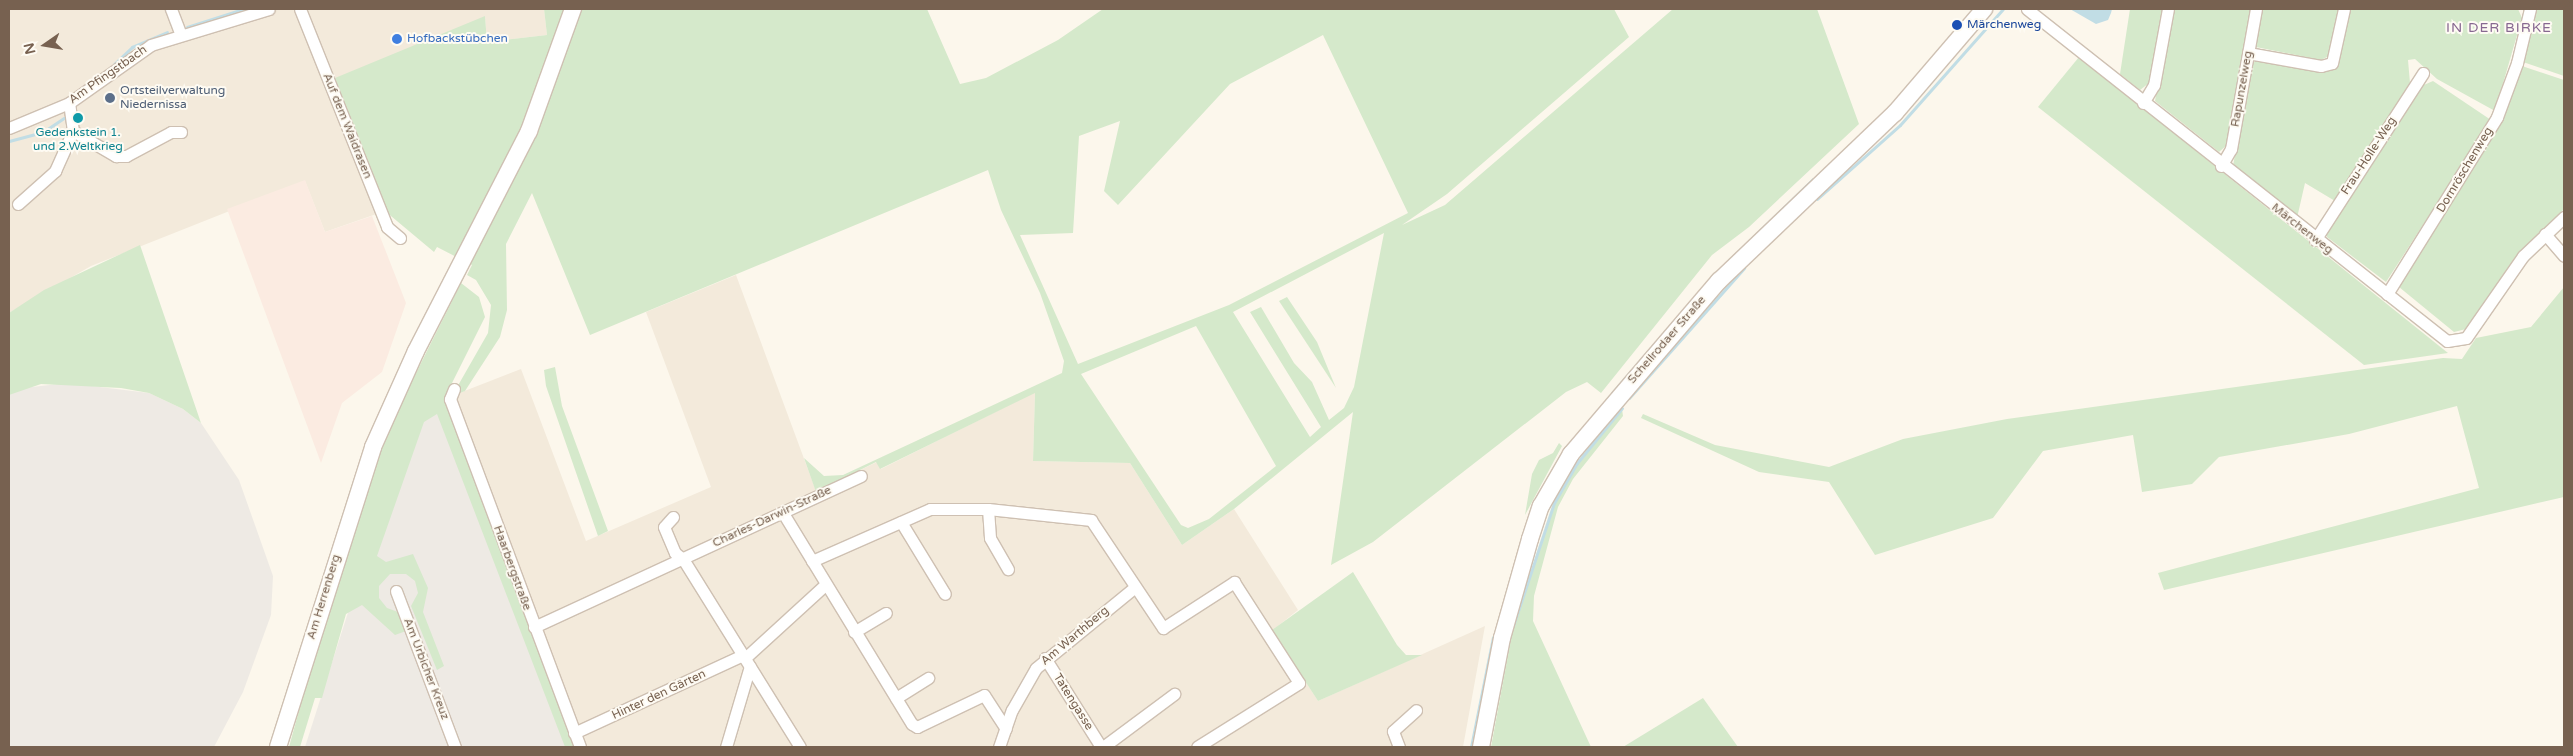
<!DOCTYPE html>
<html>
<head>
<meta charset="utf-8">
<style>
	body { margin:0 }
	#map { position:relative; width:2573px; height:756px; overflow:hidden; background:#fcf7ec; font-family:"Varela Round",sans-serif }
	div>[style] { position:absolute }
	.residential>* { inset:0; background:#f3eadb }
	.commercial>* { inset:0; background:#fbebe1 }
	.industrial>* { inset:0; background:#eeeae4 }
	.green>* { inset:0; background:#d5e9cb }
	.water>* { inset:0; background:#c1dde5 }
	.stream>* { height:3px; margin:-1.5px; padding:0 1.5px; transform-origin:1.5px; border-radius:1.5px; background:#c1dde5 }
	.roads { filter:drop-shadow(1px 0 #cec0b2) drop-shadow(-1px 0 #cec0b2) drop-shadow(0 1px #cec0b2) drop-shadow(0 -1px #cec0b2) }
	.street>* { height:11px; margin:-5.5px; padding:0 5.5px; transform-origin:5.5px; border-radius:5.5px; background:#fff }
	.secondary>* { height:16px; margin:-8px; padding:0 8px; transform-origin:8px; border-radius:8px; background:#fff }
	.dots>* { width:14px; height:14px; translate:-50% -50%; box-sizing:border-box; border:2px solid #fefbf3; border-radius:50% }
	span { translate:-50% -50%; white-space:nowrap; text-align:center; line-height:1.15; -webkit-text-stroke:4px #fefbf3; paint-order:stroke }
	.transit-label { font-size:12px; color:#164399 }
	.left { translate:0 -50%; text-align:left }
	.shop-label { font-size:12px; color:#366cbe }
	.street-label { font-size:12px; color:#776150 }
	.service-label { font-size:12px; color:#4e5e75 }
	.culture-label { font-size:12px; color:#0d838f }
	.neighbourhood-label { font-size:14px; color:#876891; letter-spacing:1px }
	.frame { position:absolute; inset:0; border:10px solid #776150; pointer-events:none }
	.north { position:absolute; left:20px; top:20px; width:50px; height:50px; -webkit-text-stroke:4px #fefbf3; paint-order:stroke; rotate:257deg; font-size:14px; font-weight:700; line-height:20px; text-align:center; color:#776150 }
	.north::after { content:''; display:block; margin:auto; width:18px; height:22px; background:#776150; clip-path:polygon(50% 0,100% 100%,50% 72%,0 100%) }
</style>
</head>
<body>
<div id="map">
	<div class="residential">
		<div style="clip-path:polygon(9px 9px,544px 9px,547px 35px,487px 42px,485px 16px,385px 211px,325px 232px,305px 181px,91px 266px,9px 313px)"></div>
		<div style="clip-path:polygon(736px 275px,816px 491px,877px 462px,881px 469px,1035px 392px,1033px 461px,1130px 463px,1182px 545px,1234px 509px,1298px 610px,1273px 630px,1318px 701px,1485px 626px,1463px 747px,574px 747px,444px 399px,521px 369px,586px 541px,711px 487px,646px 312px)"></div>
	</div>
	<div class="commercial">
		<div style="clip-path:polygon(305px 180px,325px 232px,372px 216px,406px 303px,382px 372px,342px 403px,321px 463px,227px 209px)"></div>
	</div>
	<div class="industrial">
		<div style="clip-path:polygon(67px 383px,149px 393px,183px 409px,201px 423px,239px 480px,273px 576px,271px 615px,243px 692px,214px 747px,9px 747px,9px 395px,15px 389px)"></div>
		<div style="clip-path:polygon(441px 408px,567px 747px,305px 747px,408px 425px)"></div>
	</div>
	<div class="green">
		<div style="clip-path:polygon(evenodd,544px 9px,927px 9px,960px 84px,986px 78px,1058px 40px,1103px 9px,1614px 9px,1629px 37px,1447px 194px,1402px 225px,1445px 205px,1673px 9px,1817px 9px,1859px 124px,1749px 227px,1712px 255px,1601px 393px,1587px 382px,1566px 392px,1373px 542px,1331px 565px,1353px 412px,1234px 509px,1182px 545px,1130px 463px,1033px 461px,1035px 393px,880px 469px,876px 462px,816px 492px,804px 458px,824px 476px,843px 475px,1062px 373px,1064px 361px,1040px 293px,1001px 210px,988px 170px,590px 335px,532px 193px,506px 244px,507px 310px,500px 337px,465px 391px,452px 396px,488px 333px,491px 305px,476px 280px,467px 275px,472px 265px,437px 247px,434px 252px,385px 211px,335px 78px,485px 16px,487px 42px,547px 35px,544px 9px,1323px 35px,1408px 213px,1229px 305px,1078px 364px,1020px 235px,1073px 233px,1079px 136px,1120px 121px,1104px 191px,1118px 205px,1230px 84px,1323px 35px,544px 9px,1384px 233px,1354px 387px,1344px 408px,1329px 420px,1312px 382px,1294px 363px,1261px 307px,1250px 312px,1321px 427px,1310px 437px,1233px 312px,1384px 233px,544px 9px,1196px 326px,1276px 466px,1209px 519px,1188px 528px,1181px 525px,1081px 374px,1196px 326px)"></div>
		<div style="clip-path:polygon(2130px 9px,2163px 9px,2149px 83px,2140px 90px,2120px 74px)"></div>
		<div style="clip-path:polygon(2171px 9px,2251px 9px,2227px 145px,2219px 152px,2155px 101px)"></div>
		<div style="clip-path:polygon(2259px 9px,2340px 9px,2329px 56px,2321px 60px,2256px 47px)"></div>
		<div style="clip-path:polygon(2349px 9px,2518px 9px,2522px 18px,2495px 111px,2437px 79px,2415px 59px,2408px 60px,2410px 83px,2335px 201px,2305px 183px,2297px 218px,2233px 166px,2250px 67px,2257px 59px,2334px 68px)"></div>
		<div style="clip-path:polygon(2536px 9px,2564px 9px,2564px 76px,2523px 62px)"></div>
		<div style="clip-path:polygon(2079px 57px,2448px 353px,2364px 365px,2038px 107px)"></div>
		<div style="clip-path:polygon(2522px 66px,2564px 80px,2564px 209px,2511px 264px,2466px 329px,2454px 332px,2399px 287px,2483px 152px)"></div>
		<div style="clip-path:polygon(2433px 81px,2491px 120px,2386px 282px,2327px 237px,2327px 230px,2417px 88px)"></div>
		<div style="clip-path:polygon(140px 245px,201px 423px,183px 409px,149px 393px,121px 388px,41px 384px,9px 395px,9px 313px,44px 290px)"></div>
		<div style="clip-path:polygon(461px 283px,479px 297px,485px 317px,444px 399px,574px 747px,565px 747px,437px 414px,424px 422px,377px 556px,386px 562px,413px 554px,428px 588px,423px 612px,444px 666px,437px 670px,411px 606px,418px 593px,415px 581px,406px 574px,390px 574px,379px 586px,379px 598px,387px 608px,398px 612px,406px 631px,395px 635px,362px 605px,346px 614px,322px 698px,315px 698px,300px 747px,289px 747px,317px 645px,384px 437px)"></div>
		<div style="clip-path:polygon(2564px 287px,2564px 497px,2164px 590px,2158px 573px,2479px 488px,2457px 406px,2349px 434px,2219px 457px,2192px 484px,2142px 492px,2133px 435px,2043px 451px,1993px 518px,1875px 555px,1829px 482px,1759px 472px,1641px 418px,1643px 414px,1715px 445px,1829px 467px,1903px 439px,2007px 419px,2443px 358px,2462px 359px,2476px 338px,2531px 327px)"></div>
		<div style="clip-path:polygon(1287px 297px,1317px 342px,1336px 388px,1279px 301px)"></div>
		<div style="clip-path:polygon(555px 367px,562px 406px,608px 531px,598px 536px,546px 386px,544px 370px)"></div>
		<div style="clip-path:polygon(1622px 409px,1623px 416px,1573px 479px,1558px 507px,1534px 596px,1533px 621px,1591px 747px,1491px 747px,1513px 628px,1555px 503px,1578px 463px)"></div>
		<div style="clip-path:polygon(1559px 443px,1562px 446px,1525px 515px,1532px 474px,1539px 460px,1553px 453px)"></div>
		<div style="clip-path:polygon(1353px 572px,1397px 645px,1406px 655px,1422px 655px,1318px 701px,1272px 630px)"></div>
		<div style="clip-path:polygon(1703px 698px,1738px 747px,1623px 747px)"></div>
	</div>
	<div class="water">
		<div style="clip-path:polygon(2070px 9px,2112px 9px,2111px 13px,2108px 20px,2096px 24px)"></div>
	</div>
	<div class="stream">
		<div style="left:187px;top:27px;width:59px;rotate:-17.8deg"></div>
		<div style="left:114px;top:64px;width:25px;rotate:-43deg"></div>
		<div style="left:132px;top:47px;width:38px;rotate:-23deg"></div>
		<div style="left:9px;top:141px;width:35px;rotate:-15deg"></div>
		<div style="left:43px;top:132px;width:25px;rotate:-34deg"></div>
		<div style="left:1822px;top:172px;width:18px;rotate:-45deg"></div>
		<div style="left:1817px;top:199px;width:111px;rotate:-41.7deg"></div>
		<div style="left:1900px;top:125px;width:155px;rotate:-48.4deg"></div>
		<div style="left:1723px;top:266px;width:125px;rotate:-44deg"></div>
		<div style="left:1612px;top:393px;width:55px;rotate:-49.4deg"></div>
		<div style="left:1629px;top:398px;width:174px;rotate:-48.5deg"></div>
		<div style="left:1513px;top:626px;width:130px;rotate:-71.6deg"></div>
		<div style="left:1554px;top:503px;width:46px;rotate:-60.1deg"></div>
		<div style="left:1577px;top:463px;width:71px;rotate:-50.7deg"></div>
		<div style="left:1471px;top:747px;width:112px;rotate:-78.7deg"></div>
	</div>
	<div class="roads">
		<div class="street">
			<div style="left:171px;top:9px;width:26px;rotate:69deg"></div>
			<div style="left:300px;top:9px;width:235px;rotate:68.2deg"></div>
			<div style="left:387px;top:227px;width:17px;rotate:40deg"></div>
			<div style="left:2027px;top:9px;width:535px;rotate:38.33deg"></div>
			<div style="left:2447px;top:341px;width:19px;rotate:-9deg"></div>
			<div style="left:2466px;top:338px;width:100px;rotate:-55.2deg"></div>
			<div style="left:2523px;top:256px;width:57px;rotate:-43.6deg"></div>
			<div style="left:2248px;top:53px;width:74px;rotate:10.1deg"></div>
			<div style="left:2321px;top:66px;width:11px;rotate:-15deg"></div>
			<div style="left:2332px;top:63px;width:55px;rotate:-77.5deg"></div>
			<div style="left:2143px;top:103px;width:21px;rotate:-59deg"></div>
			<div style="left:2154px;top:85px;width:77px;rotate:-79.6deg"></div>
			<div style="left:9px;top:128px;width:65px;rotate:-22.6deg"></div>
			<div style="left:69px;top:103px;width:100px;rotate:-35.3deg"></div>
			<div style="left:151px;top:45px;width:123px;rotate:-17deg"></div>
			<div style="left:73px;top:131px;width:50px;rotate:30.2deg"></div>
			<div style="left:116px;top:156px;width:10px"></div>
			<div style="left:126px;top:156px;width:51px;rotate:-28.1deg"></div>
			<div style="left:171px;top:132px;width:10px"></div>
			<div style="left:2221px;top:166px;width:20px;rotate:-60deg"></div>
			<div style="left:2231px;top:149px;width:142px;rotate:-79.9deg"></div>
			<div style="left:18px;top:204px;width:50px;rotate:-41.7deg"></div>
			<div style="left:55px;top:171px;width:44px;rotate:-65.8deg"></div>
			<div style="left:73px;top:131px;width:28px;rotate:-98deg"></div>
			<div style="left:2545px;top:234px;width:29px;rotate:49deg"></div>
			<div style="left:2315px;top:240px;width:199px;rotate:-57.1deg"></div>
			<div style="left:2387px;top:294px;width:208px;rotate:-58.1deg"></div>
			<div style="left:2497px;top:117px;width:58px;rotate:-69.7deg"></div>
			<div style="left:2517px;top:63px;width:56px;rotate:-76.5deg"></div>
			<div style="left:454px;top:389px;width:11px;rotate:112deg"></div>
			<div style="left:450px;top:399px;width:371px;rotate:69.5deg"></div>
			<div style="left:988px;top:509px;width:29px;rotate:86deg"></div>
			<div style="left:990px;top:538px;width:36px;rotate:60deg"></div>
			<div style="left:783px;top:513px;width:247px;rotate:58.6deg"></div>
			<div style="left:912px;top:724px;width:6px;rotate:31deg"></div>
			<div style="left:917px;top:727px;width:74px;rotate:-25.5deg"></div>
			<div style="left:984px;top:695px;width:40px;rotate:57.1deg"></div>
			<div style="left:673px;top:517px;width:13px;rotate:132deg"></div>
			<div style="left:664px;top:527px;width:28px;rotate:67deg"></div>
			<div style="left:675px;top:553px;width:10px;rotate:37deg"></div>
			<div style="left:683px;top:559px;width:221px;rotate:58.1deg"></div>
			<div style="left:901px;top:522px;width:84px;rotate:58.6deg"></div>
			<div style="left:812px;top:561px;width:129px;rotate:-23.8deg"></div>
			<div style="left:930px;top:509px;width:58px"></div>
			<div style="left:988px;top:509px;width:104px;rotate:6.1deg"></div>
			<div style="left:1091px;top:520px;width:130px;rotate:56.3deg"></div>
			<div style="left:1163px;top:628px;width:85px;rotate:-32.9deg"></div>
			<div style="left:1234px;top:582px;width:120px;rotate:57.2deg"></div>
			<div style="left:1299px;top:683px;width:120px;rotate:147.9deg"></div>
			<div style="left:396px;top:591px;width:167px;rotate:69.3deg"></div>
			<div style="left:534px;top:627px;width:360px;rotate:-24.8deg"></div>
			<div style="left:854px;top:632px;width:37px;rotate:-31deg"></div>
			<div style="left:745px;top:658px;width:108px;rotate:-42.4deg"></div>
			<div style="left:1045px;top:658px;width:105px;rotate:57.8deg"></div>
			<div style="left:896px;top:698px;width:38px;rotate:-32deg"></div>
			<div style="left:574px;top:733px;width:186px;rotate:-24.8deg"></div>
			<div style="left:726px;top:747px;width:84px;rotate:-73.5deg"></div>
			<div style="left:999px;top:747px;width:39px;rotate:-71deg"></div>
			<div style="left:1012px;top:710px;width:48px;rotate:-60.3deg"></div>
			<div style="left:1036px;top:668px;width:128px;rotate:-39.3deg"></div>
			<div style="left:1103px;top:747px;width:89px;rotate:-36.7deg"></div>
			<div style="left:1399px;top:747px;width:17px;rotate:-111deg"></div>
			<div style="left:1393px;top:731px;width:31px;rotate:-42deg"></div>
		</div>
		<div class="secondary">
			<div style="left:278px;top:747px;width:315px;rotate:-72.4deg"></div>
			<div style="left:373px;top:447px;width:105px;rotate:-65.9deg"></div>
			<div style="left:416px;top:351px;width:247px;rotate:-62.8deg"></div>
			<div style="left:529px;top:131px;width:130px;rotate:-70.2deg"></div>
			<div style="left:1481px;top:747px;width:111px;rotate:-79.1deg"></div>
			<div style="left:1502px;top:638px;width:103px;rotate:-74.2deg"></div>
			<div style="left:1530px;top:539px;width:35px;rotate:-72deg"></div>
			<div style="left:1541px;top:506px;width:60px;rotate:-60deg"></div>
			<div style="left:1571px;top:454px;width:228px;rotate:-49.5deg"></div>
			<div style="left:1719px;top:281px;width:243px;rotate:-43.7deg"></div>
			<div style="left:1895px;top:113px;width:137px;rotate:-49.4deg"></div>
		</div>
	</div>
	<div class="dots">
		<div style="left:1957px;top:25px;background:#1a4fb4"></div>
		<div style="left:397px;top:39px;background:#3f7fe0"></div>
		<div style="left:110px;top:98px;background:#5c6f8a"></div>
		<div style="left:78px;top:118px;background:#0f9aa8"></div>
	</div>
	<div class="transit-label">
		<span class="left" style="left:1967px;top:25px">Märchenweg</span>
	</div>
	<div class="shop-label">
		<span class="left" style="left:407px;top:39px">Hofbackstübchen</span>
	</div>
	<div class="street-label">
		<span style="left:108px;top:75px;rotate:-35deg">Am Pfingstbach</span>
		<span style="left:2242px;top:89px;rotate:-80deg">Rapunzelweg</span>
		<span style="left:347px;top:126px;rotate:68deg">Auf dem Waidrasen</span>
		<span style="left:2369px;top:156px;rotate:-57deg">Frau-Holle-Weg</span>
		<span style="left:2465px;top:170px;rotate:-59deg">Dornröschenweg</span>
		<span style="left:2302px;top:229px;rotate:38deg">Märchenweg</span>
		<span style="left:1667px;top:340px;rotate:-49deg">Schellrodaer Straße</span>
		<span style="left:772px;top:517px;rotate:-25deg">Charles-Darwin-Straße</span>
		<span style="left:512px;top:568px;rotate:70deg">Haarbergstraße</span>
		<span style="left:324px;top:597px;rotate:-73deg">Am Herrenberg</span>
		<span style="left:1075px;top:636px;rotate:-40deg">Am Warthberg</span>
		<span style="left:426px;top:669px;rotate:69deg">Am Urbicher Kreuz</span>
		<span style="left:659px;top:695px;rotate:-25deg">Hinter den Gärten</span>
		<span style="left:1073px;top:702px;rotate:58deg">Tatengasse</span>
	</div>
	<div class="service-label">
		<span class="left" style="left:120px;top:98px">Ortsteilverwaltung<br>Niedernissa</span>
	</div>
	<div class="culture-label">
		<span style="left:78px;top:140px">Gedenkstein 1.<br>und 2.Weltkrieg</span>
	</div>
	<div class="neighbourhood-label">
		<span style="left:2499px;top:28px">IN DER BIRKE</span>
	</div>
	<div class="frame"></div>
	<div class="north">N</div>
</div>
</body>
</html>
